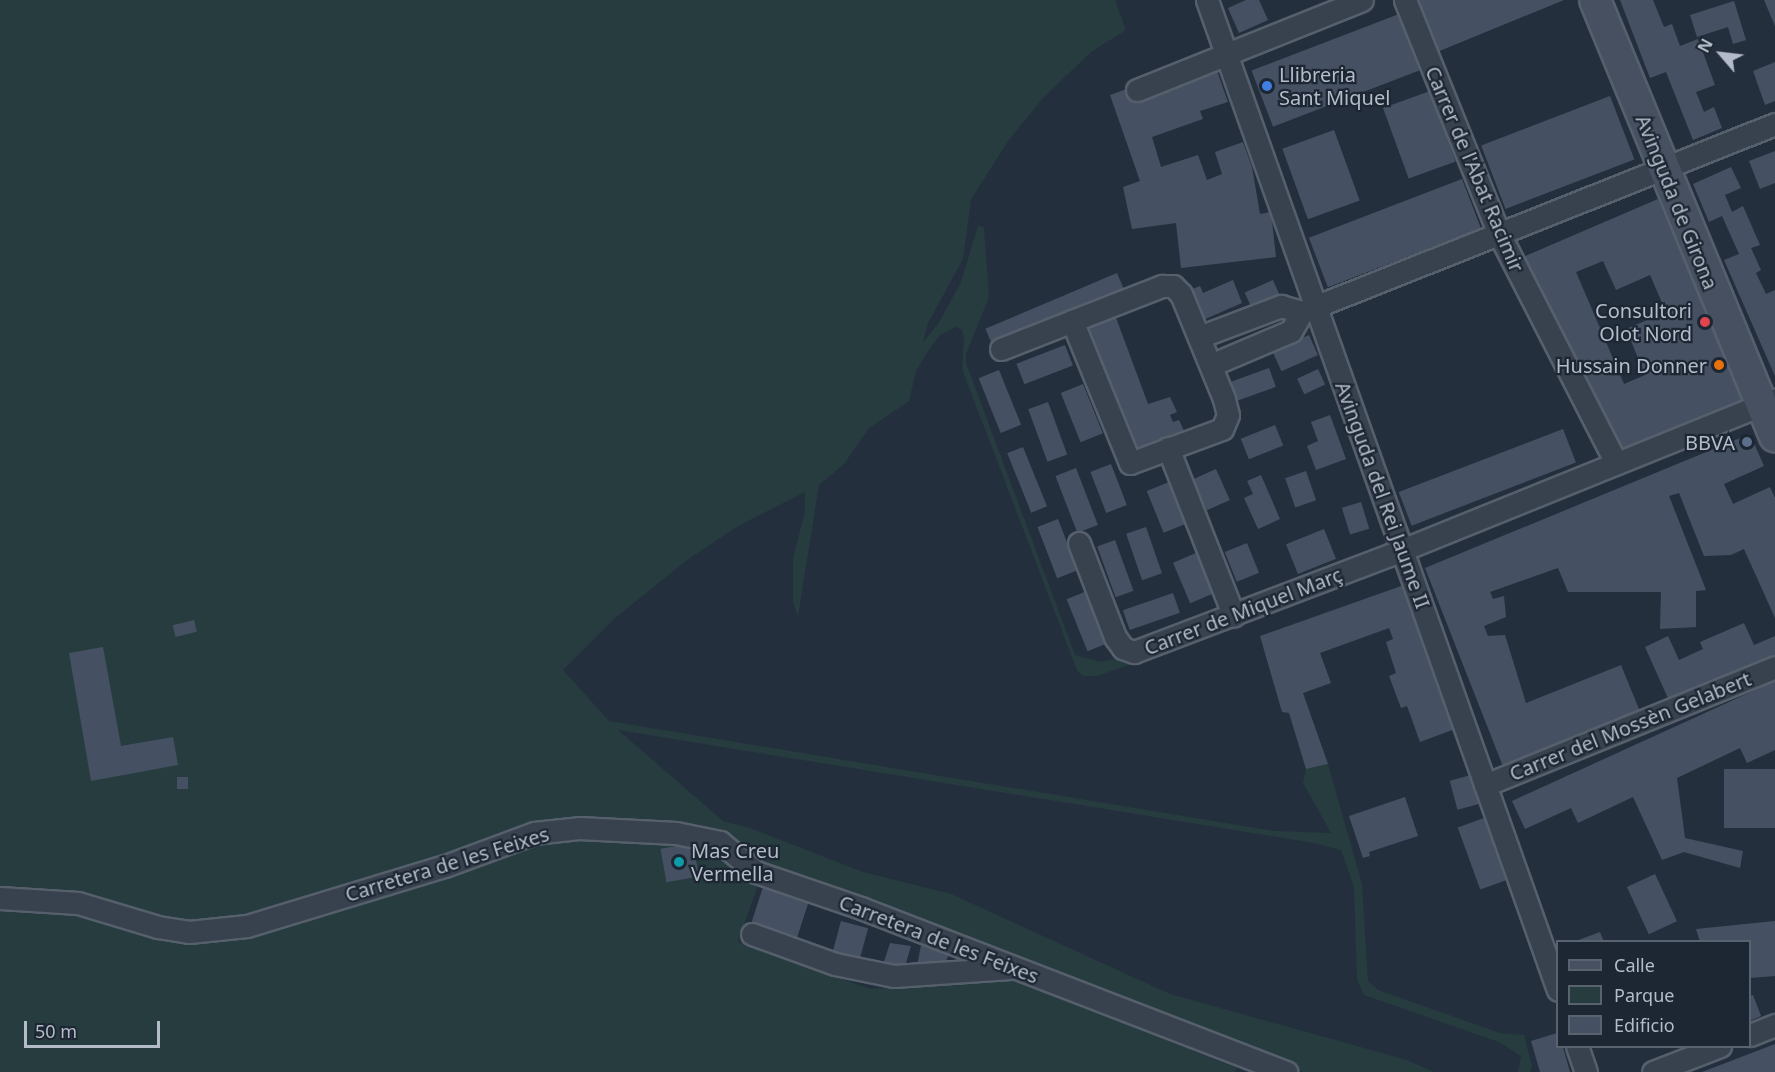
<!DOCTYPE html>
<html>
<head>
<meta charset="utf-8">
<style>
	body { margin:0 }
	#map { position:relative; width:1775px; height:1072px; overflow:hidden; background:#242f3e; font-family:"Noto Sans",sans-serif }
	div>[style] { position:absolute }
	.green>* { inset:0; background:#263c3f }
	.building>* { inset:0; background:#455162; transform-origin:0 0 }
	.roads { filter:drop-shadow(2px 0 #565f6c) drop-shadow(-2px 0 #565f6c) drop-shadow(0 2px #565f6c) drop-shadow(0 -2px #565f6c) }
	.street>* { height:21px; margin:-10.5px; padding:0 10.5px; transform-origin:10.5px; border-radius:10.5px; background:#38414e }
	.secondary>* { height:30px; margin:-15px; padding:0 15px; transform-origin:15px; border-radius:15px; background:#465061 }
	.dots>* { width:16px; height:16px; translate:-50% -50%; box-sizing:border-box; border:3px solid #1d2633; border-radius:50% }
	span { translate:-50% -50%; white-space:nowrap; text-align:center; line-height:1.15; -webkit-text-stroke:4.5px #1d2633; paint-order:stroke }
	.poi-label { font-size:20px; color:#b4bcc9 }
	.left { translate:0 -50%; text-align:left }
	.right { translate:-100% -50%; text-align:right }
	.street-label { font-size:20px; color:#b4bcc9 }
	.legend { position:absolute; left:1556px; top:940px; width:195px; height:108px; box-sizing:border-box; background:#1d2633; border:2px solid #59626f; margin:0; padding:8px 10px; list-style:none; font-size:18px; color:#b4bcc9 }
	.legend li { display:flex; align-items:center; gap:12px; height:30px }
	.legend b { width:30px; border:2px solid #59626f }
	.north { position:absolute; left:1691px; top:24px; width:60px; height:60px; -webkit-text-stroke:4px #1d2633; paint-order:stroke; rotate:298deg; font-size:16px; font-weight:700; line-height:24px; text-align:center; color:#b4bcc9 }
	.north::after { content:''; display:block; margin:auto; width:21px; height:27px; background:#b4bcc9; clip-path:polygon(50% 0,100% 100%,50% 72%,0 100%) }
	.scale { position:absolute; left:24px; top:1021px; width:136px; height:27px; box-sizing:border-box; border:3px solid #b4bcc9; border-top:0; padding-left:8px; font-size:18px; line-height:21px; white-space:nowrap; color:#b4bcc9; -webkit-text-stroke:4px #1d2633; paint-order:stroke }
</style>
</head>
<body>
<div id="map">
	<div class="green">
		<div style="clip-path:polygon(0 0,1115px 0,1126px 30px,1091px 52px,1044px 97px,1008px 141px,982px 182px,971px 200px,963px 259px,928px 323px,923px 342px,938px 324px,961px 282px,978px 226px,984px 227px,989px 297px,966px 354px,966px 363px,1075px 655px,1101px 662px,1220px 633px,1097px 676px,1083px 676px,1077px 670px,962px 369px,964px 338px,962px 330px,956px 327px,940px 335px,928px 351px,916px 371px,909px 401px,869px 428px,844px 464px,819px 485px,798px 616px,793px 602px,793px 558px,805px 512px,805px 492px,738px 526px,687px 560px,614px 619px,563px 670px,609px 721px,1274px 831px,1331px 833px,1303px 783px,1306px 769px,1328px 764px,1362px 884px,1368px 981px,1378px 990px,1500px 1033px,1524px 1035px,1532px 1066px,1530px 1072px,1518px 1072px,1521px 1056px,1499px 1042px,1364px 995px,1357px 980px,1354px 887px,1341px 850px,1314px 843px,618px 730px,723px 821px,750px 828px,863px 872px,951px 894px,1170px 994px,1407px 1060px,1434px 1072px,1303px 1072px,763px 871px,738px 942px,870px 989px,1008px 978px,1237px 1068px,1235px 1072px,0 1072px)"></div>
	</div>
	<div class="building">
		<div style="clip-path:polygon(1246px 0,1259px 0,1268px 20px,1239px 33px,1228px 8px)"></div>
		<div style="clip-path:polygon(1419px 0,1564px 0,1437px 52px)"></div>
		<div style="clip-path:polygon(1620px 0,1653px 0,1664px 27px,1672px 24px,1680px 46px,1698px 39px,1715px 85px,1696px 92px,1704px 112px,1714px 107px,1722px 128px,1693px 140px,1666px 72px,1650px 78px)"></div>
		<div style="clip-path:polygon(1764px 0,1775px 0,1775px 26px)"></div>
		<div style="clip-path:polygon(1734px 1px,1746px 40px,1733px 44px,1728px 27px,1697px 37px,1690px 15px)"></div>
		<div style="left:1399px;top:14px;width:60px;height:158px;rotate:69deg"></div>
		<div style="clip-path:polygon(1775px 62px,1775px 101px,1765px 105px,1753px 71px)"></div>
		<div style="clip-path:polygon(1217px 71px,1228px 102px,1200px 111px,1203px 119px,1152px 137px,1161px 167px,1198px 155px,1207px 180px,1222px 174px,1215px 152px,1243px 142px,1252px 167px,1260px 214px,1271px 212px,1276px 257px,1181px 268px,1176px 223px,1132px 229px,1123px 187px,1140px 181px,1110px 95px,1135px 86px,1138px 99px)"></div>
		<div style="left:1430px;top:91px;width:75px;height:50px;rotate:70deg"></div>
		<div style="left:1610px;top:96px;width:68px;height:138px;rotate:69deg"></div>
		<div style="left:1334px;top:130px;width:75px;height:55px;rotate:70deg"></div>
		<div style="clip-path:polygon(1775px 151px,1775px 183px,1760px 189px,1749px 161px)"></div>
		<div style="clip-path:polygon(1731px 167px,1741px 188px,1725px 195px,1732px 212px,1743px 206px,1760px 245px,1751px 248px,1761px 270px,1756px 273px,1766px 294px,1775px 290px,1775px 376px,1724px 260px,1739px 254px,1722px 216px,1709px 222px,1693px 184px)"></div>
		<div style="left:1462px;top:179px;width:53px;height:164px;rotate:69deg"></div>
		<div style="clip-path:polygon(evenodd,1658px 199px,1744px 402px,1610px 460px,1523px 257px,1658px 199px,1603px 261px,1616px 290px,1650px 275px,1666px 312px,1626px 329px,1645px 375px,1624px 384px,1576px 272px,1603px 261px)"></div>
		<div style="left:1117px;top:273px;width:21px;height:143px;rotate:67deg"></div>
		<div style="clip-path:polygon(1233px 280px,1242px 303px,1203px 320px,1190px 290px,1200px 286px,1203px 293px)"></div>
		<div style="left:1273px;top:280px;width:20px;height:31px;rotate:66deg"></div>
		<div style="clip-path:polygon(1115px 315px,1148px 404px,1170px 397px,1177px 412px,1170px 415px,1173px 422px,1179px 420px,1185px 433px,1134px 455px,1083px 328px)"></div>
		<div style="left:1309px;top:335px;width:22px;height:40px;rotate:66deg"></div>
		<div style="left:1065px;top:345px;width:22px;height:52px;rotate:69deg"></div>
		<div style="left:1269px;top:368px;width:20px;height:44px;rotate:70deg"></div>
		<div style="left:1318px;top:369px;width:17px;height:23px;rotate:65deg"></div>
		<div style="left:999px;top:370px;width:59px;height:22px;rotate:68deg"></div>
		<div style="left:1083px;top:384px;width:53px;height:24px;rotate:68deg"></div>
		<div style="left:1048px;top:402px;width:56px;height:21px;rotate:70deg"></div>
		<div style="clip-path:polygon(1330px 415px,1346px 459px,1316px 470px,1307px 446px,1318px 441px,1311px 422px)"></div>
		<div style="left:1275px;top:425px;width:22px;height:37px;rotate:68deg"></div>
		<div style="left:1563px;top:429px;width:36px;height:176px;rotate:69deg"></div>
		<div style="clip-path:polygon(1750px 434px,1764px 466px,1724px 484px,1733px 504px,1770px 487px,1775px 498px,1775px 618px,1744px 549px,1731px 555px,1704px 556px,1679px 493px,1669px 496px,1706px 590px,1696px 591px,1696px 627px,1660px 629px,1661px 592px,1568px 592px,1558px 568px,1490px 592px,1493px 599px,1504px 596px,1506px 617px,1484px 626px,1488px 636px,1505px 635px,1526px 703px,1621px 665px,1641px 714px,1504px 769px,1425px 568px)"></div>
		<div style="left:1023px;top:447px;width:64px;height:17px;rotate:68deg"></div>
		<div style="left:1111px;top:464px;width:44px;height:22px;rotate:69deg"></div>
		<div style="left:1076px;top:468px;width:61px;height:22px;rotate:69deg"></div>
		<div style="left:1216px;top:469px;width:34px;height:25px;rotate:66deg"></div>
		<div style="left:1306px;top:471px;width:31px;height:22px;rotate:71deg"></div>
		<div style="clip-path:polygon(1261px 475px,1280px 519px,1258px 529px,1244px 498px,1253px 494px,1247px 481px)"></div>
		<div style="left:1169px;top:482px;width:45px;height:24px;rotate:68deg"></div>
		<div style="left:1361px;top:502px;width:28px;height:20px;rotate:73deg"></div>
		<div style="left:1058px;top:519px;width:55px;height:22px;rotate:69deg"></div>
		<div style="left:1146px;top:527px;width:49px;height:21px;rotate:71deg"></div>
		<div style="left:1324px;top:529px;width:32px;height:41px;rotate:68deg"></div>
		<div style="left:1115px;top:540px;width:54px;height:19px;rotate:70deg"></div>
		<div style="left:1247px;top:543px;width:32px;height:24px;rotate:68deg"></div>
		<div style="left:1196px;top:553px;width:44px;height:25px;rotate:67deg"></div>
		<div style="clip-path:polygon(1404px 585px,1455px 729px,1420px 742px,1407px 706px,1401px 708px,1389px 676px,1396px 673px,1386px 642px,1393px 639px,1389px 628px,1320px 653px,1331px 683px,1303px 693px,1328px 764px,1306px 769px,1289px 713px,1282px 712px,1260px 636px)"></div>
		<div style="left:1087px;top:591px;width:56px;height:22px;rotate:68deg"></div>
		<div style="left:1173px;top:593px;width:21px;height:53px;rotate:71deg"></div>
		<div style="left:194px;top:620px;width:12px;height:22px;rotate:76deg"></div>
		<div style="clip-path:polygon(1744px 623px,1754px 645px,1775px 636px,1775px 657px,1671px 705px,1645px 647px,1668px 636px,1679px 660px,1703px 649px,1700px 642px)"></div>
		<div style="clip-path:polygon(103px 647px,121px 746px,173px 737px,178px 765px,91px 781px,69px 653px)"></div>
		<div style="clip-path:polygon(1775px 681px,1775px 750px,1747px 763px,1740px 748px,1677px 778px,1685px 838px,1743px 851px,1740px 868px,1684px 852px,1662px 860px,1633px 797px,1578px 823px,1571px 808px,1525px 829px,1512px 801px)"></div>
		<div style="left:1724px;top:769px;width:51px;height:59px"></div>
		<div style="left:1471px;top:775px;width:30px;height:22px;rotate:75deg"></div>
		<div style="left:177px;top:777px;width:11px;height:12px"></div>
		<div style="clip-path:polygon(1405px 797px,1418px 836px,1369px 852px,1370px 856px,1363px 858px,1349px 816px)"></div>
		<div style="left:1484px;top:818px;width:66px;height:28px;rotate:70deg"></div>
		<div style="left:693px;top:843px;width:34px;height:33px;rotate:80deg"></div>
		<div style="left:1655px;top:874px;width:52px;height:31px;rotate:65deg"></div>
		<div style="left:764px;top:884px;width:48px;height:44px;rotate:18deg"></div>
		<div style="left:841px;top:921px;width:28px;height:35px;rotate:15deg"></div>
		<div style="clip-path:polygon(1775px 921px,1775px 976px,1750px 978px,1750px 942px,1700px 942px,1696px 929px)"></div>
		<div style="clip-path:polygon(1600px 932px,1604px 942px,1576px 942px,1576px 941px)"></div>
		<div style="clip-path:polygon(922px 940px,951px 951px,943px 966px,917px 966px)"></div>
		<div style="clip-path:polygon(890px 943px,911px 946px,904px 970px,882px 968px)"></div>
		<div style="clip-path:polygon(1753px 995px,1761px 1016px,1750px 1021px,1750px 996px)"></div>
		<div style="clip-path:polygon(1557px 1033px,1557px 1047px,1563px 1047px,1570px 1072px,1540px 1072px,1531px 1041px)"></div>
		<div style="clip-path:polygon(1775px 1044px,1775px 1072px,1702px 1072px)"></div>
	</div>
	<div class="roads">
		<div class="street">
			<div style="left:1207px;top:0;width:1050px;rotate:70.48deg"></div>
			<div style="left:1405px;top:0;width:252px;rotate:68.1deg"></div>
			<div style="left:1499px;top:234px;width:257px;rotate:62.9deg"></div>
			<div style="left:1137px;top:90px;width:242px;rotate:-21.8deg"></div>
			<div style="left:1199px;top:337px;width:88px;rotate:-20.7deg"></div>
			<div style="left:1281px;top:306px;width:22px;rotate:16deg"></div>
			<div style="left:1302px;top:312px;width:509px;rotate:-21.68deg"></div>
			<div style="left:1001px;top:349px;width:76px;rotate:-21.5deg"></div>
			<div style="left:1072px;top:321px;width:97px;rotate:-21.3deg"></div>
			<div style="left:1162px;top:286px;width:11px"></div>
			<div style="left:1173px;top:286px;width:11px;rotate:45deg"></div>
			<div style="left:1181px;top:294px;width:113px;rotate:67.7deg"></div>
			<div style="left:1224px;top:399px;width:16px;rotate:76deg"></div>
			<div style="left:1228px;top:415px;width:15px;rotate:113deg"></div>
			<div style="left:1222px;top:429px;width:98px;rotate:159.7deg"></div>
			<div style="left:1130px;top:463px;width:153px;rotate:-112.2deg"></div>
			<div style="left:1211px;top:365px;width:87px;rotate:-23deg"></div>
			<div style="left:1291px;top:331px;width:22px;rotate:-60deg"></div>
			<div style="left:1168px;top:448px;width:180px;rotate:68.6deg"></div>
			<div style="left:1079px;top:543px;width:101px;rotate:69deg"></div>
			<div style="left:1115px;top:637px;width:14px;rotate:54deg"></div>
			<div style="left:1123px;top:648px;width:12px;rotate:20deg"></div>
			<div style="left:1134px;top:652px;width:276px;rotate:-20.8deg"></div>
			<div style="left:1392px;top:554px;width:412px;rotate:-22deg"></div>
			<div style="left:1485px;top:785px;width:313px;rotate:-22.1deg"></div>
			<div style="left:0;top:898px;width:78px;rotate:3.7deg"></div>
			<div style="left:78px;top:903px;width:84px;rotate:16.7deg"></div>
			<div style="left:158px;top:927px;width:31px;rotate:9deg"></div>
			<div style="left:189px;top:932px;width:58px;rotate:-5.9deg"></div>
			<div style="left:247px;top:926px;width:207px;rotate:-16.9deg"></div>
			<div style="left:445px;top:866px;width:95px;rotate:-20.3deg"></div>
			<div style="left:534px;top:833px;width:45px;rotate:-6.3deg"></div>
			<div style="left:579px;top:828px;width:97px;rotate:3deg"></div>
			<div style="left:676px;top:833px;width:45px;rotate:11.6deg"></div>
			<div style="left:720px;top:842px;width:47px;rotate:39.8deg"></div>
			<div style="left:756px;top:872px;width:111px;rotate:18.9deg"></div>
			<div style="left:861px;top:908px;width:456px;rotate:21.1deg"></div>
			<div style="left:752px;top:934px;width:88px;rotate:19.9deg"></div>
			<div style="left:835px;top:964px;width:60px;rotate:11.5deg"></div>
			<div style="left:894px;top:976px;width:116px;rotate:-3.9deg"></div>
			<div style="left:1750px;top:1035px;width:27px;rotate:-22deg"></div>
			<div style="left:1577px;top:1046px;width:28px;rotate:71deg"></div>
			<div style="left:1653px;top:1072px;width:72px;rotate:-21.2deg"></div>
		</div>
		<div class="secondary">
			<div style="left:1595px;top:0;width:472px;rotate:67.6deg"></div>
		</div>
	</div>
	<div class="dots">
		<div style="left:1267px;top:86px;background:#3f7fe0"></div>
		<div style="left:1705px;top:322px;background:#e0444e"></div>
		<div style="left:1719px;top:365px;background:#e8710a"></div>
		<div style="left:1747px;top:442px;background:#5c6f8a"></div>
		<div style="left:679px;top:862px;background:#0f9aa8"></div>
	</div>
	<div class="poi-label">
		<span class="left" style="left:1279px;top:86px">Llibreria<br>Sant Miquel</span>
		<span class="right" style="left:1692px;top:322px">Consultori<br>Olot Nord</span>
		<span class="right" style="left:1707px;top:365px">Hussain Donner</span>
		<span class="right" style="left:1735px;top:442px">BBVA</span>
		<span class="left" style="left:691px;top:862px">Mas Creu<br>Vermella</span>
	</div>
	<div class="street-label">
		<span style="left:1475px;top:169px;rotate:67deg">Carrer de l'Abat Racimir</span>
		<span style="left:1677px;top:202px;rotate:68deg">Avinguda de Girona</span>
		<span style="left:1383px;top:495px;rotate:70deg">Avinguda del Rei Jaume II</span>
		<span style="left:1243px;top:611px;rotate:-21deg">Carrer de Miquel Març</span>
		<span style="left:1630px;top:726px;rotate:-22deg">Carrer del Mossèn Gelabert</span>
		<span style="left:447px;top:864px;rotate:-17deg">Carretera de les Feixes</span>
		<span style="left:939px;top:939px;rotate:21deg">Carretera de les Feixes</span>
	</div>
	<ul class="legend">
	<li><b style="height:8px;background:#465061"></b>Calle</li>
	<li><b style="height:16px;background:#263c3f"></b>Parque</li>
	<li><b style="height:16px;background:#455162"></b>Edificio</li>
	</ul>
	<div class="north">N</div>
	<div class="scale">50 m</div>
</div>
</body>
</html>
